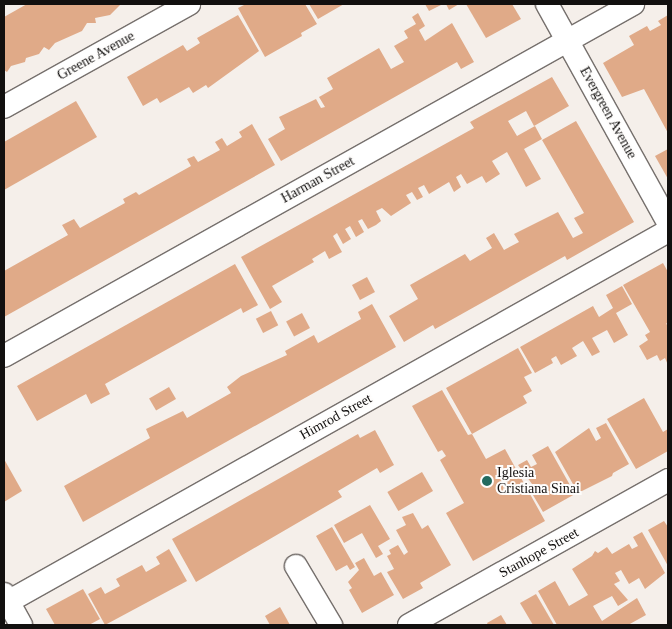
<!DOCTYPE html>
<html>
<head>
<meta charset="utf-8">
<style>
	body { margin:0 }
	#map { position:relative; width:672px; height:629px; overflow:hidden; background:#f5efea; font-family:"Times New Roman",serif }
	div>[style] { position:absolute }
	.building>* { inset:0; background:#e0aa88; transform-origin:0 0 }
	.roads { filter:drop-shadow(1px 0 #76706d) drop-shadow(-1px 0 #76706d) drop-shadow(0 1px #76706d) drop-shadow(0 -1px #76706d) }
	.minor>* { height:22px; margin:-11px; padding:0 11px; transform-origin:11px; border-radius:11px; background:#fff }
	.dots>* { width:14px; height:14px; translate:-50% -50%; box-sizing:border-box; border:2px solid #fefdfc; border-radius:50% }
	span { translate:-50% -50%; white-space:nowrap; text-align:center; line-height:1.15; -webkit-text-stroke:4px #fefdfc; paint-order:stroke }
	.street-label { font-size:14px; color:#12100f }
	.poi-label { font-size:14px; color:#12100f }
	.left { translate:0 -50%; text-align:left }
	.frame { position:absolute; inset:0; border:5px solid #12100f; pointer-events:none }
</style>
</head>
<body>
<div id="map">
	<div class="building">
		<div style="clip-path:polygon(27px 4px,121px 4px,110px 15px,95px 18px,96px 23px,87px 23px,82px 31px,55px 43px,49px 50px,44px 47px,39px 54px,26px 58px,25px 62px,11px 66px,7px 72px,4px 70px,4px 17px)"></div>
		<div style="clip-path:polygon(246px 4px,305px 4px,317px 24px,301px 33px,302px 36px,265px 57px,238px 8px)"></div>
		<div style="clip-path:polygon(309px 4px,344px 4px,318px 19px)"></div>
		<div style="clip-path:polygon(425px 4px,443px 4px,429px 11px)"></div>
		<div style="clip-path:polygon(446px 4px,459px 4px,449px 10px)"></div>
		<div style="clip-path:polygon(466px 4px,512px 4px,521px 19px,486px 38px)"></div>
		<div style="clip-path:polygon(418px 13px,425px 26px,419px 30px,425px 41px,452px 23px,474px 62px,461px 69px,457px 62px,281px 161px,268px 139px,285px 129px,279px 117px,316px 99px,321px 108px,325px 107px,319px 97px,333px 89px,327px 78px,379px 48px,391px 69px,404px 62px,394px 46px,408px 38px,404px 31px,416px 24px,412px 17px)"></div>
		<div style="clip-path:polygon(238px 15px,259px 51px,208px 88px,206px 85px,193px 93px,189px 87px,160px 103px,157px 98px,143px 106px,127px 77px,183px 45px,187px 51px,200px 43px,197px 38px)"></div>
		<div style="clip-path:polygon(668px 15px,668px 133px,644px 89px,622px 97px,603px 63px,634px 45px,629px 36px,647px 26px,650px 31px,661px 25px,658px 21px)"></div>
		<div style="clip-path:polygon(552px 77px,569px 106px,534px 126px,526px 111px,508px 121px,517px 136px,535px 126px,542px 139px,524px 149px,541px 179px,526px 187px,507px 152px,492px 161px,500px 174px,486px 183px,482px 176px,467px 184px,461px 174px,456px 177px,461px 187px,454px 192px,449px 182px,429px 194px,424px 185px,418px 188px,423px 197px,417px 200px,412px 192px,406px 195px,411px 203px,391px 216px,382px 208px,376px 211px,381px 221px,376px 225px,368px 229px,362px 219px,358px 221px,364px 232px,356px 237px,350px 226px,345px 229px,351px 239px,343px 244px,337px 233px,333px 236px,342px 252px,329px 259px,325px 251px,312px 259px,314px 262px,272px 286px,282px 302px,270px 309px,241px 257px,474px 128px,470px 122px)"></div>
		<div style="clip-path:polygon(76px 101px,97px 137px,4px 190px,4px 142px)"></div>
		<div style="clip-path:polygon(576px 121px,634px 222px,567px 260px,565px 256px,435px 329px,433px 325px,404px 342px,389px 316px,418px 299px,410px 285px,465px 254px,470px 261px,492px 248px,486px 238px,494px 233px,504px 250px,519px 242px,514px 234px,558px 212px,573px 238px,583px 233px,574px 218px,584px 213px,542px 140px)"></div>
		<div style="clip-path:polygon(252px 124px,275px 165px,4px 317px,4px 271px,68px 235px,62px 225px,74px 219px,80px 228px,125px 203px,123px 199px,136px 192px,139px 195px,191px 166px,187px 159px,194px 156px,198px 162px,220px 150px,215px 142px,222px 138px,227px 146px,242px 137px,239px 132px)"></div>
		<div style="clip-path:polygon(668px 149px,668px 179px,655px 156px)"></div>
		<div style="clip-path:polygon(663px 263px,668px 272px,668px 322px,666px 324px,668px 325px,668px 365px,665px 358px,660px 361px,657px 355px,647px 360px,639px 346px,648px 340px,645px 335px,650px 332px,623px 285px)"></div>
		<div style="clip-path:polygon(235px 264px,258px 305px,243px 313px,241px 308px,105px 384px,110px 394px,91px 404px,86px 394px,37px 421px,17px 386px)"></div>
		<div style="left:367px;top:277px;width:17px;height:17px;rotate:62deg"></div>
		<div style="clip-path:polygon(622px 286px,632px 304px,616px 313px,628px 335px,614px 343px,607px 330px,592px 338px,600px 352px,592px 356px,583px 341px,572px 348px,577px 356px,561px 365px,556px 356px,551px 359px,553px 363px,535px 373px,520px 347px,593px 306px,599px 317px,613px 308px,606px 295px)"></div>
		<div style="clip-path:polygon(372px 304px,396px 347px,83px 522px,64px 486px,150px 438px,146px 429px,183px 411px,187px 418px,231px 393px,227px 387px,241px 376px,287px 355px,285px 351px,314px 335px,318px 343px,361px 319px,358px 312px)"></div>
		<div style="left:271px;top:311px;width:16px;height:17px;rotate:63deg"></div>
		<div style="left:302px;top:313px;width:17px;height:18px;rotate:62deg"></div>
		<div style="clip-path:polygon(518px 348px,532px 373px,524px 377px,532px 391px,523px 396px,527px 403px,472px 434px,446px 388px)"></div>
		<div style="left:169px;top:387px;width:14px;height:23px;rotate:60deg"></div>
		<div style="clip-path:polygon(442px 390px,468px 435px,472px 434px,486px 459px,505px 449px,545px 521px,473px 561px,446px 513px,464px 503px,440px 460px,446px 456px,442px 450px,438px 452px,412px 406px)"></div>
		<div style="clip-path:polygon(644px 398px,663px 432px,668px 429px,668px 451px,636px 469px,607px 419px)"></div>
		<div style="clip-path:polygon(606px 423px,629px 464px,613px 473px,612px 476px,578px 493px,555px 452px,589px 428px,596px 441px,601px 438px,596px 428px)"></div>
		<div style="clip-path:polygon(375px 430px,394px 465px,380px 473px,377px 468px,338px 491px,342px 497px,196px 582px,172px 539px,358px 434px,360px 438px)"></div>
		<div style="clip-path:polygon(548px 446px,575px 494px,543px 512px,530px 490px,535px 488px,518px 465px,527px 460px,531px 467px,537px 464px,532px 455px)"></div>
		<div style="clip-path:polygon(4px 459px,22px 491px,4px 502px)"></div>
		<div style="left:422px;top:472px;width:22px;height:40px;rotate:60deg"></div>
		<div style="clip-path:polygon(370px 505px,390px 539px,378px 546px,383px 554px,376px 558px,362px 533px,344px 543px,334px 525px)"></div>
		<div style="clip-path:polygon(413px 513px,422px 529px,428px 525px,451px 565px,420px 583px,423px 588px,403px 599px,387px 572px,394px 569px,387px 556px,391px 554px,389px 550px,398px 545px,404px 555px,408px 552px,396px 530px,406px 525px,402px 517px)"></div>
		<div style="clip-path:polygon(664px 521px,668px 527px,668px 566px,648px 530px)"></div>
		<div style="clip-path:polygon(332px 527px,355px 567px,350px 570px,347px 565px,336px 571px,316px 536px)"></div>
		<div style="clip-path:polygon(642px 532px,665px 573px,645px 589px,639px 578px,629px 584px,621px 570px,615px 573px,620px 581px,614px 584px,628px 600px,618px 606px,612px 596px,593px 606px,602px 621px,637px 598px,646px 615px,628px 625px,557px 625px,538px 591px,555px 581px,569px 606px,588px 595px,572px 569px,592px 556px,595px 551px,598px 553px,607px 547px,612px 554px,629px 544px,632px 549px,638px 546px,633px 537px)"></div>
		<div style="clip-path:polygon(169px 549px,187px 581px,105px 625px,88px 594px,101px 587px,105px 594px,120px 586px,116px 579px,142px 565px,146px 572px,160px 564px,156px 557px)"></div>
		<div style="clip-path:polygon(364px 558px,374px 576px,381px 572px,394px 595px,362px 613px,349px 590px,352px 588px,348px 582px,359px 570px,355px 563px)"></div>
		<div style="clip-path:polygon(83px 589px,100px 619px,89px 625px,55px 625px,46px 609px)"></div>
		<div style="clip-path:polygon(536px 594px,554px 625px,533px 625px,520px 603px)"></div>
		<div style="clip-path:polygon(280px 607px,290px 625px,270px 625px,265px 616px)"></div>
		<div style="clip-path:polygon(501px 615px,507px 625px,488px 625px,487px 623px)"></div>
	</div>
	<div class="roads">
		<div class="minor">
			<div style="left:547px;top:4px;width:249px;rotate:61deg"></div>
			<div style="left:4px;top:107px;width:212px;rotate:-29.1deg"></div>
			<div style="left:4px;top:356px;width:721px;rotate:-29.23deg"></div>
			<div style="left:296px;top:566px;width:69px;rotate:59.3deg"></div>
			<div style="left:4px;top:594px;width:35px;rotate:61deg"></div>
			<div style="left:4px;top:604px;width:762px;rotate:-29.32deg"></div>
			<div style="left:409px;top:625px;width:297px;rotate:-29.2deg"></div>
		</div>
	</div>
	<div class="dots">
		<div style="left:487px;top:481px;background:#236a5f"></div>
	</div>
	<div class="street-label">
		<span style="left:96px;top:56px;rotate:-29deg">Greene Avenue</span>
		<span style="left:608px;top:113px;rotate:61deg">Evergreen Avenue</span>
		<span style="left:318px;top:180px;rotate:-29deg">Harman Street</span>
		<span style="left:336px;top:417px;rotate:-29deg">Himrod Street</span>
		<span style="left:539px;top:553px;rotate:-29deg">Stanhope Street</span>
	</div>
	<div class="poi-label">
		<span class="left" style="left:497px;top:481px">Iglesia<br>Cristiana Sinai</span>
	</div>
	<div class="frame"></div>
</div>
</body>
</html>
